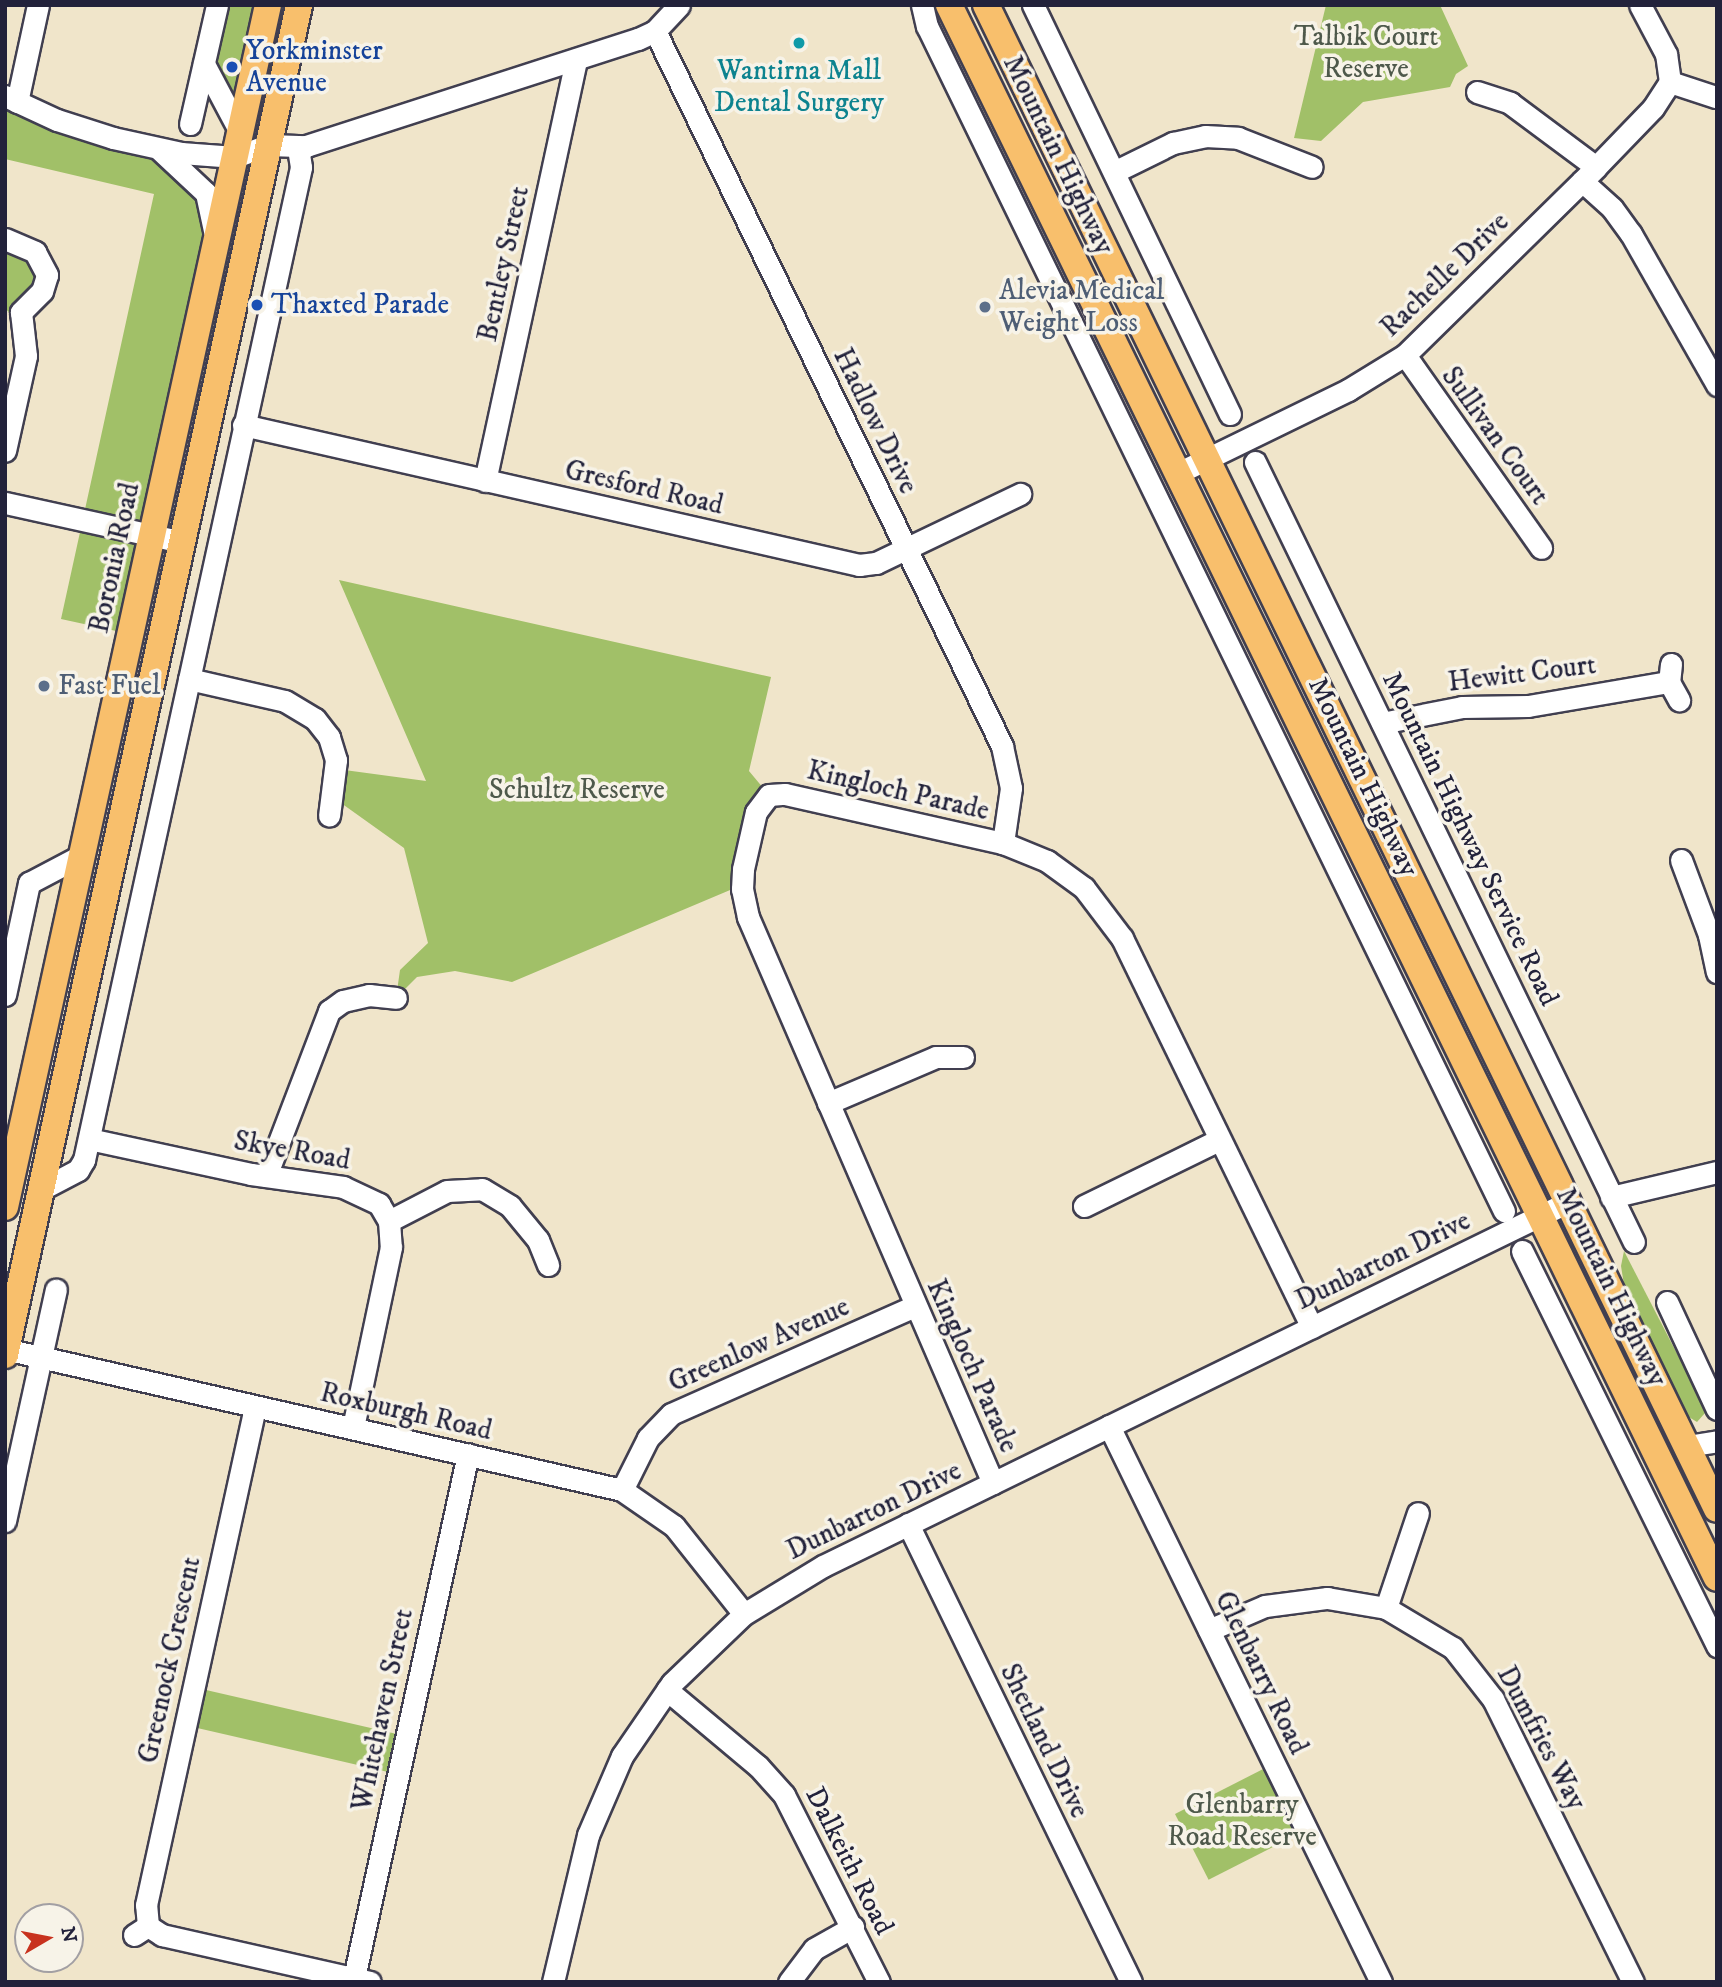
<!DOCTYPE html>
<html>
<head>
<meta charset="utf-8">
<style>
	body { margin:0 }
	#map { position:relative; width:1722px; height:1987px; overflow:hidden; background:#f0e5ca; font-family:"IM FELL DW Pica",serif }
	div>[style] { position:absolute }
	.green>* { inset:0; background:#a1c068; transform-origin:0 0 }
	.roads { filter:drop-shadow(2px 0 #413f50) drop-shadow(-2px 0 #413f50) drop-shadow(0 2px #413f50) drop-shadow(0 -2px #413f50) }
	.minor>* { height:21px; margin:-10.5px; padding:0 10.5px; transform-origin:10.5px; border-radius:10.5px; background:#fff }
	.major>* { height:26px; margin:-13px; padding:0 13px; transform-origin:13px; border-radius:13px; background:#f8bf6c }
	.dots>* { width:19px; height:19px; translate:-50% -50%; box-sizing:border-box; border:4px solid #f7f3e8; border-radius:50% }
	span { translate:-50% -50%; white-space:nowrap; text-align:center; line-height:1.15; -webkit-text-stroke:7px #f7f3e8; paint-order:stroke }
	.park-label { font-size:28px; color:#4e594b }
	.transit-label { font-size:28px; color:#164399 }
	.left { translate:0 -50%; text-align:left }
	.culture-label { font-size:28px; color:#0d838f }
	.street-label { font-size:28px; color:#22223b }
	.service-label { font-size:28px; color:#4e5e75 }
	.frame { position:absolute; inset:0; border:7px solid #22223b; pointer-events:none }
	.north { position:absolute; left:14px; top:1903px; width:70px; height:70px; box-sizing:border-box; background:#f7f3e8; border:2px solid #a29fa3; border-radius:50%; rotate:80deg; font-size:19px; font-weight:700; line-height:28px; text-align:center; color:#22223b }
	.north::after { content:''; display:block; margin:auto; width:24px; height:32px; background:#c8321e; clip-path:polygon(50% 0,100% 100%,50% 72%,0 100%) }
</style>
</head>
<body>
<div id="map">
	<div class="green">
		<div style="clip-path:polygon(217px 5px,268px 5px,240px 132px,204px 64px)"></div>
		<div style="clip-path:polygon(1326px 5px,1440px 5px,1468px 66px,1456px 74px,1450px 87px,1363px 102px,1321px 141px,1294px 138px)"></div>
		<div style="clip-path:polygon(5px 96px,158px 149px,211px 205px,130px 634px,61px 619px,154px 194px,5px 159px)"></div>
		<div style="clip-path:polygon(5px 239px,42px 259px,21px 326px,5px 308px)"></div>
		<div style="clip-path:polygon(339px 580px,771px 677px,749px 771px,769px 795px,742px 885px,512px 982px,455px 971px,417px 977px,396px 998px,400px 970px,428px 943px,404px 848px,334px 798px,337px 769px,426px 781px)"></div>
		<div style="clip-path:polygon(1624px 1251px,1703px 1404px,1705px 1413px,1697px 1422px,1684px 1414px,1625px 1291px,1621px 1266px)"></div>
		<div style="left:193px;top:1687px;width:218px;height:39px;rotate:13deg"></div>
		<div style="left:1273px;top:1764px;width:74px;height:110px;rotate:63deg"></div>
	</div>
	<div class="roads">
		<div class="minor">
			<div style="left:922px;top:5px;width:22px;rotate:77deg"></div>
			<div style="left:927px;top:26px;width:1318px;rotate:64.04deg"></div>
			<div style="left:1033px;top:5px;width:454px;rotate:64.3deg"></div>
			<div style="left:655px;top:31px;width:795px;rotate:64.11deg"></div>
			<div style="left:1002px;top:746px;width:43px;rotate:77.9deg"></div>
			<div style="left:1011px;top:788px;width:56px;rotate:98.3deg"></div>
			<div style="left:204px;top:64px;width:77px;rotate:62.1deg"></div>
			<div style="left:1670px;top:82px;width:48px;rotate:18.1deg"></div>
			<div style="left:1477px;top:92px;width:35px;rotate:18deg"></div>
			<div style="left:1510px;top:103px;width:107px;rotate:36.7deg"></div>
			<div style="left:5px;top:96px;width:57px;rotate:24.8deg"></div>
			<div style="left:57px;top:120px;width:59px;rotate:17.8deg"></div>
			<div style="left:113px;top:138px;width:70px;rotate:12.4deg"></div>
			<div style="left:181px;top:153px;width:54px;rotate:4.2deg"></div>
			<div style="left:235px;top:157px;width:35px;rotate:-20deg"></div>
			<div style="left:268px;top:145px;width:38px;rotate:2deg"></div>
			<div style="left:306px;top:146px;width:349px;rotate:-17.9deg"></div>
			<div style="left:638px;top:39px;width:19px;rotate:-25deg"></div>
			<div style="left:655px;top:31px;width:35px;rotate:-47deg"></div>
			<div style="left:17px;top:102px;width:99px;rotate:-77.8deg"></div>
			<div style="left:190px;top:124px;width:122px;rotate:-77.2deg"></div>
			<div style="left:160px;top:150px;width:63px;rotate:43.1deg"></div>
			<div style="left:206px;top:193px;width:40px;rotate:78deg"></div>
			<div style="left:1114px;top:172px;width:66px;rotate:-26.2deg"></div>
			<div style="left:1173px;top:143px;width:33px;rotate:-12deg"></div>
			<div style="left:1205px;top:136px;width:33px;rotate:3deg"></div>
			<div style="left:1238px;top:138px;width:79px;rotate:21.4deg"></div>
			<div style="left:1582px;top:181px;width:40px;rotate:42deg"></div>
			<div style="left:1612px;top:208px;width:32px;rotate:54deg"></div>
			<div style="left:1631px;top:234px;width:174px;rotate:60.3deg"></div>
			<div style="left:5px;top:239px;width:33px;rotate:23deg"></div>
			<div style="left:35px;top:252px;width:26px;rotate:62deg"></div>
			<div style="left:47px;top:275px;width:17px;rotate:107deg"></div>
			<div style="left:42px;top:291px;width:30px;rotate:135deg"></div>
			<div style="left:21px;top:312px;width:44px;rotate:83.5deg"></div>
			<div style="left:26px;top:356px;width:97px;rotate:102.5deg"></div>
			<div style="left:1405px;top:355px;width:236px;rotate:54.8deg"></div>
			<div style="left:243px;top:425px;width:632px;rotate:12.8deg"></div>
			<div style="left:859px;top:565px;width:17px;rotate:-7deg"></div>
			<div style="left:876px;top:563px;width:160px;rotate:-25.6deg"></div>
			<div style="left:1255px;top:462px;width:867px;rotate:64.09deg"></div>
			<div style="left:1180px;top:472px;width:187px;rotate:-26deg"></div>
			<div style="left:1348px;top:390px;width:67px;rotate:-31.6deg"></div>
			<div style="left:1405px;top:355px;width:268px;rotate:-44.5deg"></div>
			<div style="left:1596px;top:167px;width:82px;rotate:-46deg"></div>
			<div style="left:1653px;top:108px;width:31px;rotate:-57deg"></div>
			<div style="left:1670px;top:82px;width:28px;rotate:-98deg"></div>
			<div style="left:1666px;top:54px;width:55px;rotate:-118deg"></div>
			<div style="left:485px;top:481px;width:431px;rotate:-77.8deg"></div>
			<div style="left:5px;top:503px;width:181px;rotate:12.4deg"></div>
			<div style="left:1671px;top:664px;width:18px;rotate:96deg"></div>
			<div style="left:1669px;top:682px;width:21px;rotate:61deg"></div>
			<div style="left:189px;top:679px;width:98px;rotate:12.9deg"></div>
			<div style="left:285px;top:701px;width:35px;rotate:31deg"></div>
			<div style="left:315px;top:719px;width:23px;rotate:52deg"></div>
			<div style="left:329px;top:737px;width:24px;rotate:73deg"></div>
			<div style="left:336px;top:760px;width:56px;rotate:97.1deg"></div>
			<div style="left:1382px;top:723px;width:82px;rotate:-11.3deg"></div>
			<div style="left:1462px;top:707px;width:66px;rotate:-0.9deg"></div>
			<div style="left:1528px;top:706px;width:143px;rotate:-9.7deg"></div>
			<div style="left:1681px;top:860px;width:80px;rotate:69.5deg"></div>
			<div style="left:1709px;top:935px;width:38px;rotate:78deg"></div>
			<div style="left:5px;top:995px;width:115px;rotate:-77.9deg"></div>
			<div style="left:29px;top:883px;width:60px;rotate:-27.8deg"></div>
			<div style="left:828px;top:1103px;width:117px;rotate:-23.1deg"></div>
			<div style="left:936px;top:1057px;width:27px"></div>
			<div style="left:89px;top:1139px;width:166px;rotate:12.2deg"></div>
			<div style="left:251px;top:1174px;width:93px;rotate:8deg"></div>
			<div style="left:343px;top:1187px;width:40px;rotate:25deg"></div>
			<div style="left:379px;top:1204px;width:20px;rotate:60deg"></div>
			<div style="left:389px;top:1221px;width:26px;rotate:86deg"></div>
			<div style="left:391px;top:1247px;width:185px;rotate:101.9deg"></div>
			<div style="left:266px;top:1176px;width:177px;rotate:-69.1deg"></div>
			<div style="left:329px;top:1011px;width:17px;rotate:-36deg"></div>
			<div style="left:343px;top:1001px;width:27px;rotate:-13deg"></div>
			<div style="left:369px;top:995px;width:27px;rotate:6deg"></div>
			<div style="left:42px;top:1189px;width:41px;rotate:-27.8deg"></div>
			<div style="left:78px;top:1170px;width:12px;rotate:-59deg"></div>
			<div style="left:84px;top:1160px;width:1016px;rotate:-77.67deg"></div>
			<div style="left:301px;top:167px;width:20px;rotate:-99deg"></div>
			<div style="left:1611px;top:1197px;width:109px;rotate:-13.3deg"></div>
			<div style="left:1084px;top:1206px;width:150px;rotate:-26.1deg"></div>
			<div style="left:389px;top:1221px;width:65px;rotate:-27.3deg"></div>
			<div style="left:447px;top:1191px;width:35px;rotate:-3deg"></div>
			<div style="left:482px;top:1189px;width:33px;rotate:31deg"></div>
			<div style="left:510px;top:1206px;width:44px;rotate:50.5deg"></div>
			<div style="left:538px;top:1240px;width:27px;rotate:68deg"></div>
			<div style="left:1522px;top:1251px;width:441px;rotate:63.7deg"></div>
			<div style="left:1667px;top:1302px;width:118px;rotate:65deg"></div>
			<div style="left:5px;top:1349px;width:633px;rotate:12.87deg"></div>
			<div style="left:622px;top:1490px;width:63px;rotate:34.7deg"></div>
			<div style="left:674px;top:1526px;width:112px;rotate:51.5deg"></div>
			<div style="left:1109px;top:1426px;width:619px;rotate:63.93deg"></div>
			<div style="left:1687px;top:1446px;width:30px;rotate:-9deg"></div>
			<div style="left:993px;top:1483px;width:617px;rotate:-113.41deg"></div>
			<div style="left:748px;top:917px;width:29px;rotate:-102deg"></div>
			<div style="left:742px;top:889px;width:20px;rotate:-87deg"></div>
			<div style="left:743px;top:869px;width:58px;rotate:-77.2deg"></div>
			<div style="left:756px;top:812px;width:21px;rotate:-53deg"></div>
			<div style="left:769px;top:795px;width:16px;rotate:-4deg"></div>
			<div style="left:785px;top:794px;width:223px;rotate:12.7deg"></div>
			<div style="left:1003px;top:843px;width:48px;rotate:22.2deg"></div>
			<div style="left:1047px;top:861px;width:46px;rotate:36.1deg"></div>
			<div style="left:1084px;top:888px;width:63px;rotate:52.8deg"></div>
			<div style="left:1122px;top:938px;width:433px;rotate:64deg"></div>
			<div style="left:622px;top:1490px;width:58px;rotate:-63.4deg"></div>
			<div style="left:648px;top:1438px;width:33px;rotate:-46deg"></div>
			<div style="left:671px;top:1414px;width:267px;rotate:-23.9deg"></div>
			<div style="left:5px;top:1521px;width:237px;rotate:-77.6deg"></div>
			<div style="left:908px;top:1524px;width:509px;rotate:64.04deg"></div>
			<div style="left:1386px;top:1608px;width:100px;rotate:-71.4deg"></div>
			<div style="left:1209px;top:1630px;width:61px;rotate:-23.2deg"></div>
			<div style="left:1265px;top:1606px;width:63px;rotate:-7.4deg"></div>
			<div style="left:1327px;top:1598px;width:60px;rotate:9.6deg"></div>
			<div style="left:1386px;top:1608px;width:78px;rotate:30.8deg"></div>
			<div style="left:1453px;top:1648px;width:65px;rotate:51.9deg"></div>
			<div style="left:1493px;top:1699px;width:316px;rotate:63.7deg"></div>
			<div style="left:667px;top:1690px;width:119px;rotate:39.9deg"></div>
			<div style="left:758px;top:1766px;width:39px;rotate:48deg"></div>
			<div style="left:784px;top:1795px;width:210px;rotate:63.1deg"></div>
			<div style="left:148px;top:1926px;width:21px;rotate:-95deg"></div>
			<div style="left:146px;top:1905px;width:510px;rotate:-77.65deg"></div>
			<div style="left:134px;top:1935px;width:17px;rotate:-33deg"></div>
			<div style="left:148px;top:1926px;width:17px;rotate:33deg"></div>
			<div style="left:162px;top:1935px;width:213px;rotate:12.7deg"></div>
			<div style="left:354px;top:1978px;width:536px;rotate:-77.73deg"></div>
			<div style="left:553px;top:1982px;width:151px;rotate:-76.6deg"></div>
			<div style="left:588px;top:1835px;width:86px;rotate:-66.7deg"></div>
			<div style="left:622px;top:1756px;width:88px;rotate:-55.6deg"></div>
			<div style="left:672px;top:1683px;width:100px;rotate:-43.8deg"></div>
			<div style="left:744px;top:1614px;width:92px;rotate:-31.3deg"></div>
			<div style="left:823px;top:1566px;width:827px;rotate:-26.04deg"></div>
			<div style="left:789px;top:1982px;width:41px;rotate:-52.9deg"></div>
			<div style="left:814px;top:1949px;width:45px;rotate:-29.4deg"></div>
		</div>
		<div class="major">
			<div style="left:949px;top:5px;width:1750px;rotate:63.98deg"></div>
			<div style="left:986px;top:5px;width:1672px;rotate:64.08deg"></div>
			<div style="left:5px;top:1207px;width:1230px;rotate:-77.66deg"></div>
			<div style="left:5px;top:1355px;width:1382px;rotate:-77.71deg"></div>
		</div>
	</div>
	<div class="dots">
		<div style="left:799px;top:43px;background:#0f9aa8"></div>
		<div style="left:232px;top:67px;background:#1a4fb4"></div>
		<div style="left:257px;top:305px;background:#1a4fb4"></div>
		<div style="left:985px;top:307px;background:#5c6f8a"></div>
		<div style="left:44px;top:686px;background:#5c6f8a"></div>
	</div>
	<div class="park-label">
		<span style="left:1366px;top:53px">Talbik Court<br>Reserve</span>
		<span style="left:577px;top:790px">Schultz Reserve</span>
		<span style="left:1242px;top:1821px">Glenbarry<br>Road Reserve</span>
	</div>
	<div class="transit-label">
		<span class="left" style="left:246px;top:67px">Yorkminster<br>Avenue</span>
		<span class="left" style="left:271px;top:305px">Thaxted Parade</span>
	</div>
	<div class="culture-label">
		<span style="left:799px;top:87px">Wantirna Mall<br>Dental Surgery</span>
	</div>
	<div class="street-label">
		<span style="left:1058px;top:155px;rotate:64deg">Mountain Highway</span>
		<span style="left:504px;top:264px;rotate:-78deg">Bentley Street</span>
		<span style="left:1445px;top:275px;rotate:-44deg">Rachelle Drive</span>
		<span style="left:875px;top:421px;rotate:64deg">Hadlow Drive</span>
		<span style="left:1495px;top:436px;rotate:54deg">Sullivan Court</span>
		<span style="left:644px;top:488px;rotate:13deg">Gresford Road</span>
		<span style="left:115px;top:558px;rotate:-78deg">Boronia Road</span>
		<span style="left:1522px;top:674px;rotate:-7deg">Hewitt Court</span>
		<span style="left:1363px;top:777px;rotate:64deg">Mountain Highway</span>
		<span style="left:898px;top:791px;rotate:13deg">Kingloch Parade</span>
		<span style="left:1470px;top:839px;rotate:64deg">Mountain Highway Service Road</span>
		<span style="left:292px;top:1151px;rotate:10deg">Skye Road</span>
		<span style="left:1383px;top:1261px;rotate:-26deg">Dunbarton Drive</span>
		<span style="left:1611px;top:1287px;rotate:64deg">Mountain Highway</span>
		<span style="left:759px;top:1345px;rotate:-24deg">Greenlow Avenue</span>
		<span style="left:972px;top:1366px;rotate:66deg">Kingloch Parade</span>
		<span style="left:406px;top:1412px;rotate:13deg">Roxburgh Road</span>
		<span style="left:874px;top:1511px;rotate:-26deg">Dunbarton Drive</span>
		<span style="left:170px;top:1660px;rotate:-78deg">Greenock Crescent</span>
		<span style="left:1261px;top:1673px;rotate:64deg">Glenbarry Road</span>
		<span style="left:383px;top:1710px;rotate:-78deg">Whitehaven Street</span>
		<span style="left:1541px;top:1738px;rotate:62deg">Dumfries Way</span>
		<span style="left:1044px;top:1741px;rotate:64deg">Shetland Drive</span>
		<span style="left:849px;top:1861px;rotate:63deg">Dalkeith Road</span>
	</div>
	<div class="service-label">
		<span class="left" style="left:999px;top:307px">Alevia Medical<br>Weight Loss</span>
		<span class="left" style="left:58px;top:686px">Fast Fuel</span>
	</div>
	<div class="frame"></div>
	<div class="north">N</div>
</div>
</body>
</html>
